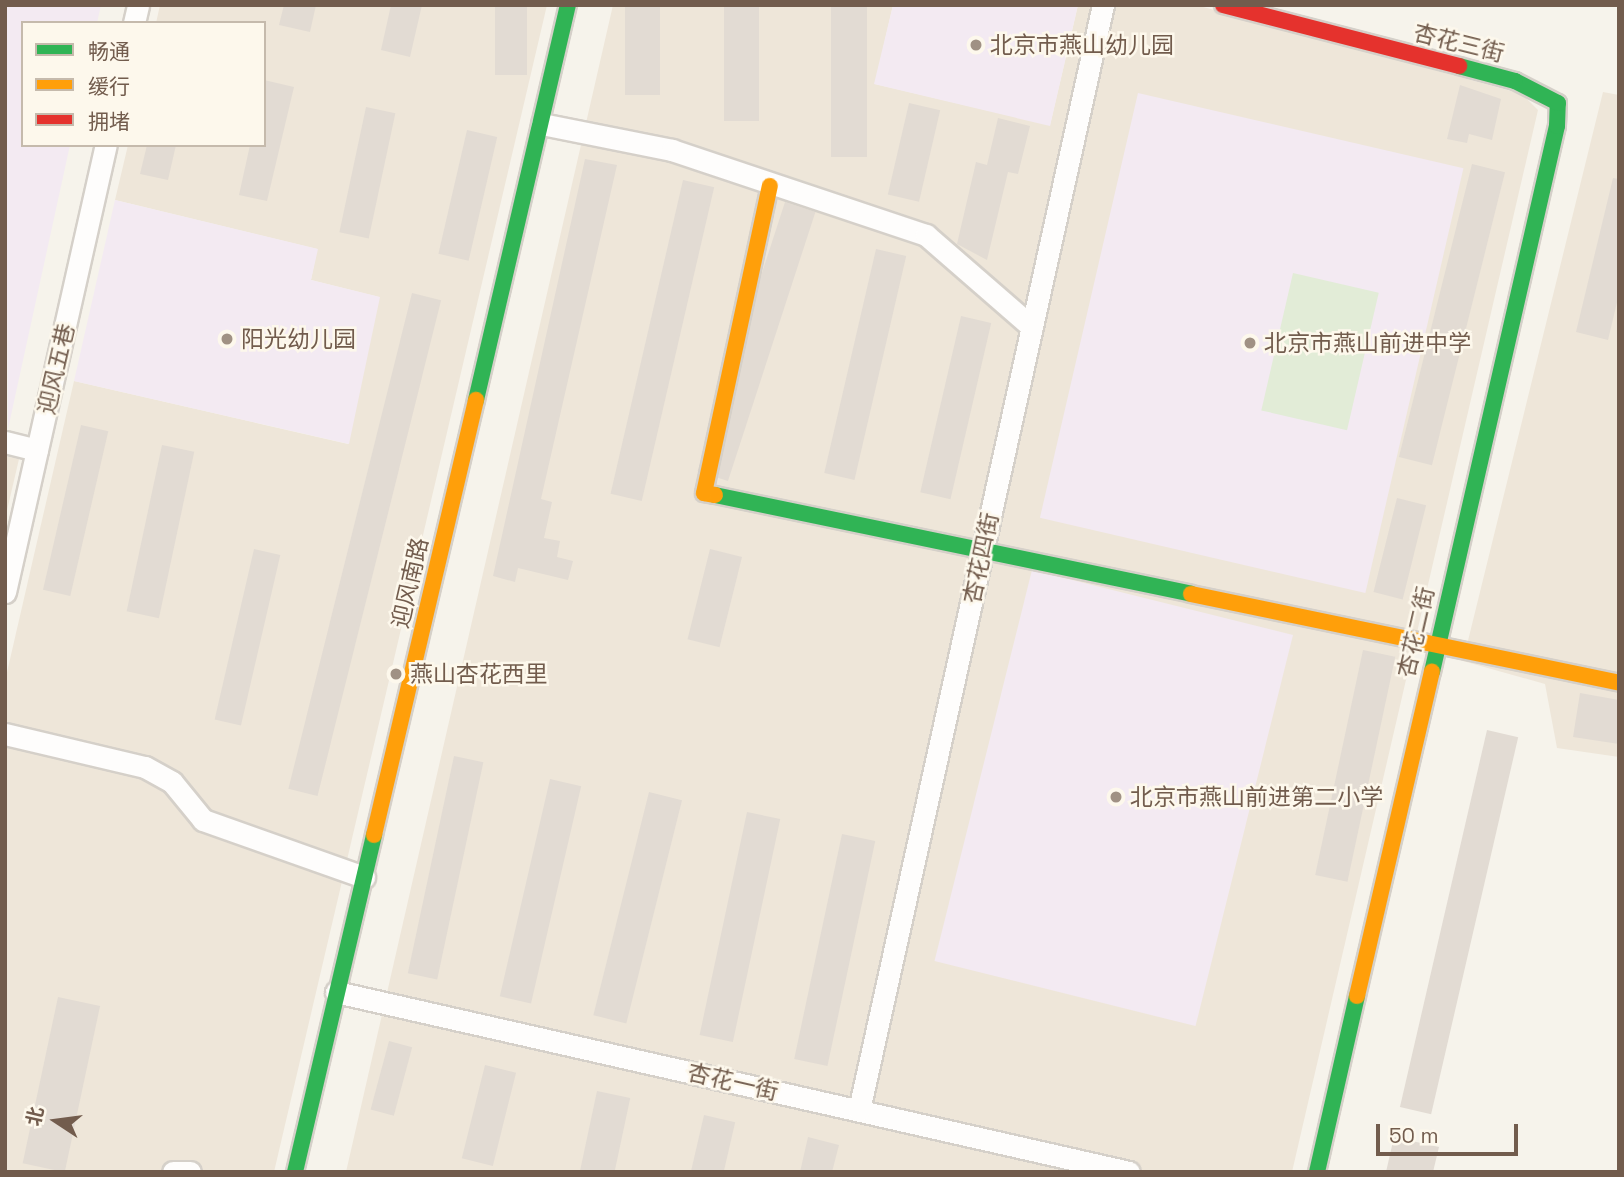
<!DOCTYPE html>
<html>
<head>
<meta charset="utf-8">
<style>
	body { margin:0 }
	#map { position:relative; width:1624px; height:1177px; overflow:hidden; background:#f6f3eb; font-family:"Space Grotesk","Noto Sans SC",sans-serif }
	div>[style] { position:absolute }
	.residential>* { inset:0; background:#eee6d9 }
	.education>* { inset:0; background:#f3eaf2; transform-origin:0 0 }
	.green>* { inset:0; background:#e2ecd7; transform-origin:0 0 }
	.building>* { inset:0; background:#e2dbd3; transform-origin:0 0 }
	.roads { filter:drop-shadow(2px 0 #d5d0c9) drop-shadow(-2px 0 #d5d0c9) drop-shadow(0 2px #d5d0c9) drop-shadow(0 -2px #d5d0c9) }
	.street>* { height:21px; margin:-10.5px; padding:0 10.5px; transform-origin:10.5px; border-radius:10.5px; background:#fefdfc }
	.fast>* { height:16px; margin:-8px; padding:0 8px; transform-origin:8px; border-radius:8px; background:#30b455 }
	.slow>* { height:16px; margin:-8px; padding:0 8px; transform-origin:8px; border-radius:8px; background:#ff9f0a }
	.jam>* { height:16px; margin:-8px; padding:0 8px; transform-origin:8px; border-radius:8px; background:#e5322d }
	.dots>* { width:19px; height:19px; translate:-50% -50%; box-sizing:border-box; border:4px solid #fdf8ec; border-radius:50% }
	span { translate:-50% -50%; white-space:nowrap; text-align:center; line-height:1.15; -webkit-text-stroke:5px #fdf8ec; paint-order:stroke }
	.street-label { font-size:23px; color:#725c4d }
	.poi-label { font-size:23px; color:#725c4d }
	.left { translate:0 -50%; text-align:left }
	.frame { position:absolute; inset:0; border:7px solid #725c4d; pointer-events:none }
	.legend { position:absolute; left:21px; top:21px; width:245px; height:126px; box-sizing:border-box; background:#fdf8ec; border:2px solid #c5baac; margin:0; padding:9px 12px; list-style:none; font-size:21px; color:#725c4d }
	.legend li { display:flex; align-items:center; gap:14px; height:35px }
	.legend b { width:35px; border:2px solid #c5baac }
	.north { position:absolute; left:21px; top:1086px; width:70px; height:70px; -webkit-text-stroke:5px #fdf8ec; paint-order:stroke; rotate:283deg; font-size:19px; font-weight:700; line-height:28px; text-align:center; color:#725c4d }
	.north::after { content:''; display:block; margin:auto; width:24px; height:32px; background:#725c4d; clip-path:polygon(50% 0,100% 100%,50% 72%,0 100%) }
	.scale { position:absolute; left:1376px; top:1124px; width:142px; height:32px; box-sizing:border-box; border:4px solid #725c4d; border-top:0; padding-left:9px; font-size:21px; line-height:24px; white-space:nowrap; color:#725c4d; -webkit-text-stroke:5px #fdf8ec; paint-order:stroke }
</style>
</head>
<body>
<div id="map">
	<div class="residential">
		<div style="clip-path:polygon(160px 5px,547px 5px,274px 1172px,5px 1172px,5px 681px,74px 381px,348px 444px,379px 297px,311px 280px,317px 249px,115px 200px,128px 145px,264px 145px,264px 23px,156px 23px)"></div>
		<div style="clip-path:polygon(613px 5px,893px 5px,875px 84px,1050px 125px,1078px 5px,1196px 5px,1522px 94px,1538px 110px,1292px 1172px,346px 1172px)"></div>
		<div style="clip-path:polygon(1603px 92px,1619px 95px,1619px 757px,1557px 748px,1545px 684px,1463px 661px)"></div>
		<div style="clip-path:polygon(5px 456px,19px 459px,5px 519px)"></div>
	</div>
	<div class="education">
		<div style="clip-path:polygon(5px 5px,101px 5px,97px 23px,23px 23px,23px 145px,70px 145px,8px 429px)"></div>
		<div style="clip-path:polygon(893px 5px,1078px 5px,1050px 126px,874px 84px)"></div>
		<div style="left:1138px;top:93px;width:334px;height:436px;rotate:13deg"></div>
		<div style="clip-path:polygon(115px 200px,318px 249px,311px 280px,380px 297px,349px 444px,74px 381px)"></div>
		<div style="left:1032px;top:570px;width:269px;height:403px;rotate:14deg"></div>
	</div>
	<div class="green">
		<div style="left:1293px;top:273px;width:88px;height:141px;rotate:13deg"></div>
	</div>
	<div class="building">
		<div style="clip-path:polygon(284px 5px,316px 5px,310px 32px,279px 25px)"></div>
		<div style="clip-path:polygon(391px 5px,422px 5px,410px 57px,381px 50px)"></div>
		<div style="left:495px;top:5px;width:32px;height:70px"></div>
		<div style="left:625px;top:5px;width:35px;height:90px"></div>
		<div style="left:724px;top:5px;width:35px;height:116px"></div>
		<div style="left:831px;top:5px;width:36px;height:152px"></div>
		<div style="clip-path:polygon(264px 80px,294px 87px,267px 201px,239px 195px,250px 145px,264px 145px)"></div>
		<div style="clip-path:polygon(1460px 85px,1501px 99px,1492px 140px,1469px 134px,1467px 143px,1447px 139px)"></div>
		<div style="left:909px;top:103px;width:32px;height:94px;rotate:13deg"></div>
		<div style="left:366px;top:107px;width:30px;height:128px;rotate:12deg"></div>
		<div style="clip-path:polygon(998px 118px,1030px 126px,1018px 174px,1008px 172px,987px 260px,957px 244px,976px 162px,987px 165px)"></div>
		<div style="left:467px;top:130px;width:31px;height:127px;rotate:13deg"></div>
		<div style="clip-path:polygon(147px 145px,176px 145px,168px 180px,140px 174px)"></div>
		<div style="clip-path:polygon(585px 159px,617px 165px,541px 499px,552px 502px,544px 538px,560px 541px,557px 557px,573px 561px,568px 580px,518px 568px,515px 582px,493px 576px)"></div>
		<div style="left:1472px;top:164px;width:34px;height:302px;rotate:14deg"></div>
		<div style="clip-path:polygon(1613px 178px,1619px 179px,1619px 294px,1608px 340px,1576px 332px)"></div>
		<div style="left:683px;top:180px;width:32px;height:322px;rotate:13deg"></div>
		<div style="left:785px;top:202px;width:32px;height:283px;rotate:18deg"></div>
		<div style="left:876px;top:249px;width:31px;height:230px;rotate:13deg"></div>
		<div style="left:412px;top:293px;width:30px;height:511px;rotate:14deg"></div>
		<div style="left:961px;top:316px;width:31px;height:181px;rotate:13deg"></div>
		<div style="left:81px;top:425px;width:28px;height:169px;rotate:13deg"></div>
		<div style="left:162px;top:445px;width:33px;height:170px;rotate:12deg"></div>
		<div style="left:1397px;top:498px;width:30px;height:97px;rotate:14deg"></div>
		<div style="left:254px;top:549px;width:27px;height:175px;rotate:13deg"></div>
		<div style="left:710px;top:549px;width:33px;height:93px;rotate:14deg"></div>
		<div style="left:1363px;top:650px;width:33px;height:230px;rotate:12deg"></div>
		<div style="clip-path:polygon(1580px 693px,1619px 700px,1619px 744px,1573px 737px)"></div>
		<div style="left:1487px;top:730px;width:32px;height:387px;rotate:13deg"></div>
		<div style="left:454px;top:756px;width:30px;height:222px;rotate:12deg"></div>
		<div style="left:550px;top:779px;width:32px;height:223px;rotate:13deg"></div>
		<div style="left:649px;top:792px;width:34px;height:230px;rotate:14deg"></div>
		<div style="left:747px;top:812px;width:34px;height:228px;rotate:12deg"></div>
		<div style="left:842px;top:834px;width:34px;height:230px;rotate:12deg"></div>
		<div style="left:58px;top:997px;width:43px;height:170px;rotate:12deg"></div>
		<div style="left:389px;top:1041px;width:24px;height:71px;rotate:15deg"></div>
		<div style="left:485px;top:1065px;width:32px;height:96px;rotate:14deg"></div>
		<div style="left:597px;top:1091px;width:34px;height:83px;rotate:12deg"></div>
		<div style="left:704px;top:1115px;width:32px;height:58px;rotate:13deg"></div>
		<div style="clip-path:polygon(808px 1137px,839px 1145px,832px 1172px,800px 1172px)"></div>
		<div style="clip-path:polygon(1394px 1137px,1439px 1147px,1433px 1172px,1386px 1172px)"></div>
	</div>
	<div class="roads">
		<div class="street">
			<div style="left:134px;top:23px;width:18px;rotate:-77deg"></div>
			<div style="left:542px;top:124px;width:133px;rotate:11.3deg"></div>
			<div style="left:672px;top:150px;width:268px;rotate:18.5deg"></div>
			<div style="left:926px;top:235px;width:140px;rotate:41deg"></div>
			<div style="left:5px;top:442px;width:33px;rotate:14deg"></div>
			<div style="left:5px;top:592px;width:458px;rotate:-77.3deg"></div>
			<div style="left:5px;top:734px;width:144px;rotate:13.3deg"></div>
			<div style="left:145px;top:767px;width:31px;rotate:29deg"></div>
			<div style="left:172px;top:782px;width:49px;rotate:50.8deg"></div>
			<div style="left:203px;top:820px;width:171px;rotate:19.5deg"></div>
			<div style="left:336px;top:992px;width:813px;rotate:12.79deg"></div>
			<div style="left:859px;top:1110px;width:1132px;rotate:-77.55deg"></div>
			<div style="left:173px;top:1172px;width:17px"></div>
		</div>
		<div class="fast">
			<div style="left:476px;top:400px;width:406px;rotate:-76.9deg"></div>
			<div style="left:715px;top:495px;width:486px;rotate:11.7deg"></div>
			<div style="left:1432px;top:672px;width:560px;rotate:-77.11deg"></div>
			<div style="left:1557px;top:126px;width:23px;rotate:-88deg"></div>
			<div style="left:1558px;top:103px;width:48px;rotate:-152.9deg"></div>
			<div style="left:1515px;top:81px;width:58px;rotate:-165deg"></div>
			<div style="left:295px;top:1172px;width:346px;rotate:-76.8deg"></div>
			<div style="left:1317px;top:1172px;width:180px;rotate:-77.2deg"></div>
		</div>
		<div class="slow">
			<div style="left:715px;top:495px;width:11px;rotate:-170deg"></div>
			<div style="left:704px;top:493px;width:314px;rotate:-77.9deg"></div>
			<div style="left:1191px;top:594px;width:437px;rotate:11.7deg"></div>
			<div style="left:374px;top:835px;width:447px;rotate:-76.8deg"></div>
			<div style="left:1357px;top:996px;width:333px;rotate:-77deg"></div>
		</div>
		<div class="jam">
			<div style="left:1223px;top:5px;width:244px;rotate:14.5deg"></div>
		</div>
	</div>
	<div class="dots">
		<div style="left:976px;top:45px;background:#a09184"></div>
		<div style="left:227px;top:339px;background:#a09184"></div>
		<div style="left:1250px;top:343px;background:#a09184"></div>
		<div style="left:396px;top:674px;background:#a09184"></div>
		<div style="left:1116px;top:797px;background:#a09184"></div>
	</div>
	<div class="street-label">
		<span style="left:1459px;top:43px;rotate:14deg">杏花三街</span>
		<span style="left:56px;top:369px;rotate:-77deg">迎风五巷</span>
		<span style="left:981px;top:558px;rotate:-78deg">杏花四街</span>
		<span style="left:410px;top:583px;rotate:-77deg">迎风南路</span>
		<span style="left:1416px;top:632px;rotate:-77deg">杏花二街</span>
		<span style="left:733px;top:1082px;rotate:13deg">杏花一街</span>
	</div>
	<div class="poi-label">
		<span class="left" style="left:990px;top:45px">北京市燕山幼儿园</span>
		<span class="left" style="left:241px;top:339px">阳光幼儿园</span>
		<span class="left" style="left:1264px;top:343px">北京市燕山前进中学</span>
		<span class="left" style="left:410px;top:674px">燕山杏花西里</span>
		<span class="left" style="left:1130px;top:797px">北京市燕山前进第二小学</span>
	</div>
	<div class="frame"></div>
	<ul class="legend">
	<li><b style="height:9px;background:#30b455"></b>畅通</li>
	<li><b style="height:9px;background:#ff9f0a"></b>缓行</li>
	<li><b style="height:9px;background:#e5322d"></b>拥堵</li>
	</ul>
	<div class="north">北</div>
	<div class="scale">50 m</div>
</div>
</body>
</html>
